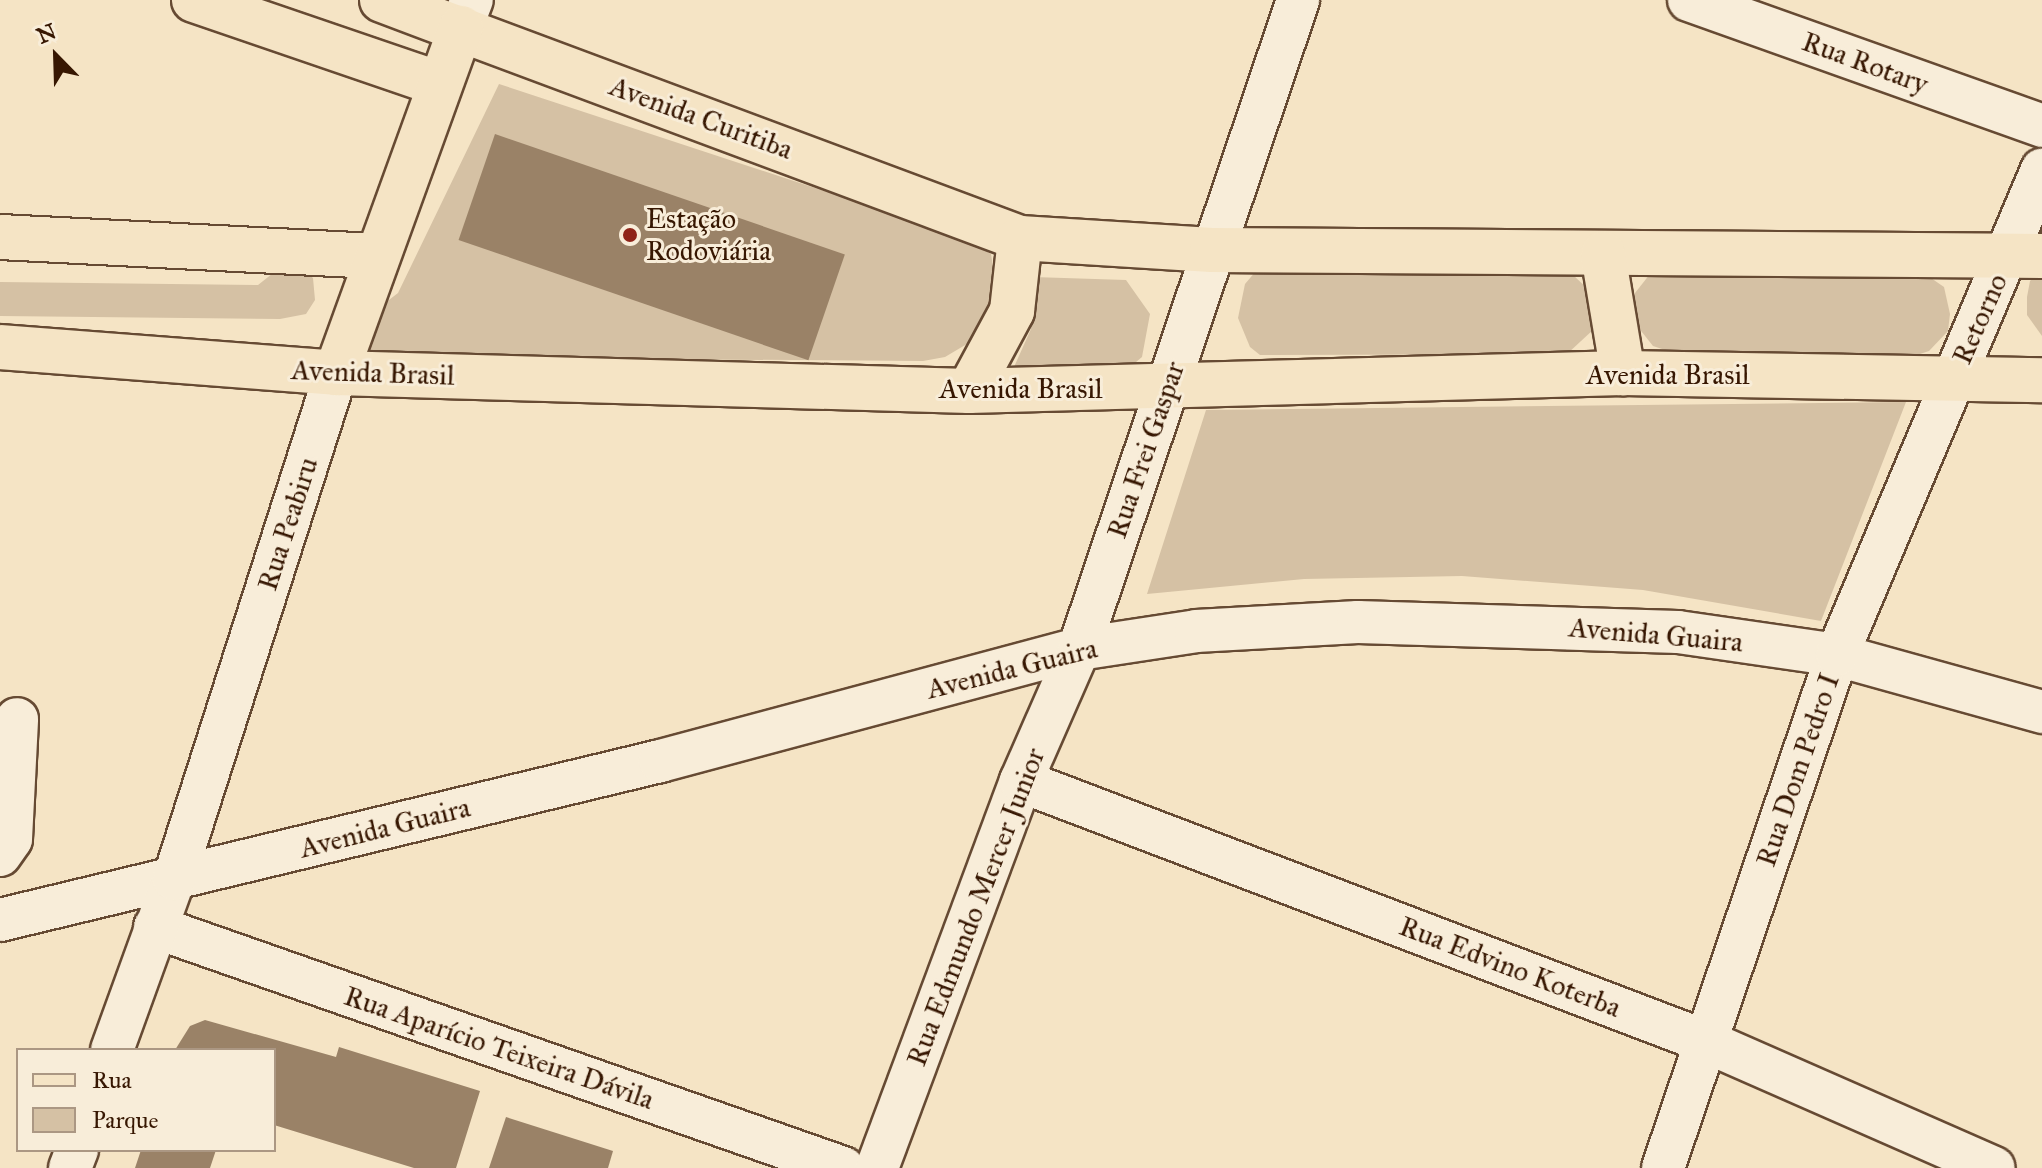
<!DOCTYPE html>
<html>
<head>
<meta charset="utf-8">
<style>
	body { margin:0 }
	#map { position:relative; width:2042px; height:1168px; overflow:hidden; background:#f5e4c5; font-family:"IM FELL Great Primer",serif }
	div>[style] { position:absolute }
	.green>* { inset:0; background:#d5c1a4 }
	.building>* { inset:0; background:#9a8267; transform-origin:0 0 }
	.roads { filter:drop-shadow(2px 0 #664a33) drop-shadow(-2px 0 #664a33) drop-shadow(0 2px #664a33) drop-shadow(0 -2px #664a33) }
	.minor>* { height:42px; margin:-21px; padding:0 21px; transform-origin:21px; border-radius:21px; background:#f8edd9 }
	.major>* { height:44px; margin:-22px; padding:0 22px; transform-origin:22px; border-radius:22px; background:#f5e4c5 }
	.dots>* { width:22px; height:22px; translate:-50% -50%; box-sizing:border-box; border:4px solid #f8edd9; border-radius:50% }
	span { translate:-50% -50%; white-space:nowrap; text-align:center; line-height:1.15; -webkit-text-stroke:6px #f8edd9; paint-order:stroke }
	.street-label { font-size:28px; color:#371702 }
	.poi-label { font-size:28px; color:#371702 }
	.left { translate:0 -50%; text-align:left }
	.legend { position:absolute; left:16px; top:1048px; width:260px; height:104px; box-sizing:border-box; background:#f8edd9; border:2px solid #ab9783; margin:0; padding:10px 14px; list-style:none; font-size:24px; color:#371702 }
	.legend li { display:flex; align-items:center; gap:16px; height:40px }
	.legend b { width:40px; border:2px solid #ab9783 }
	.north { position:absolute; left:16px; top:16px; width:80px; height:80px; -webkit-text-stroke:6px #f8edd9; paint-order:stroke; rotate:337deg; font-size:22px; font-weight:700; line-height:32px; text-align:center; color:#371702 }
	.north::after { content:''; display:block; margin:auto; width:28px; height:36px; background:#371702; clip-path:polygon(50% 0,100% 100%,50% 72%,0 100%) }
</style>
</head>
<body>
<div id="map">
	<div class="green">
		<div style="clip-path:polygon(499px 84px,964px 237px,991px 254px,996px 285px,992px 315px,977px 338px,945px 357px,923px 361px,356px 357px,372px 313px,398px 293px)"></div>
		<div style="clip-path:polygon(282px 266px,300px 267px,313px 278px,315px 300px,306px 314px,280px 319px,0 316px,0 282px,258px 285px)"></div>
		<div style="clip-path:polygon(1915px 267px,1944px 287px,1950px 314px,1948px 331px,1929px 351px,1917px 355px,1668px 351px,1653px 346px,1634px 322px,1635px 293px,1650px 274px)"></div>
		<div style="clip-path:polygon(2042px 269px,2042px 336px,2027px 315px,2027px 297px,2030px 281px)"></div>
		<div style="clip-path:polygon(1256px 271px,1572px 274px,1592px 293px,1594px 329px,1567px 354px,1260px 355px,1250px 347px,1238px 318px,1245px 284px)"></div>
		<div style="clip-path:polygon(1033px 277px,1126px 280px,1150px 314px,1142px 357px,1124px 372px,1014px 367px,1031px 329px)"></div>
		<div style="clip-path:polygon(1906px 402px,1821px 621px,1643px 590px,1462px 576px,1304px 579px,1147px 594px,1206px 410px)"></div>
	</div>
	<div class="building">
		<div style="left:495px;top:134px;width:370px;height:112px;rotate:19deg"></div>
		<div style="clip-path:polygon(205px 1020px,336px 1057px,339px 1047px,480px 1091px,456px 1168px,414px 1168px,274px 1125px,274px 1050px,175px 1050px,190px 1026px)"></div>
		<div style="clip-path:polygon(506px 1117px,613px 1151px,608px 1168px,489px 1168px)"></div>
		<div style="clip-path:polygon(141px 1150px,216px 1150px,210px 1168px,135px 1168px)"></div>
	</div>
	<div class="roads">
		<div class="minor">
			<div style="left:1689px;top:0;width:375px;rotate:19.6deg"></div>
			<div style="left:461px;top:28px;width:30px;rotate:-69deg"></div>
			<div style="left:1021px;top:781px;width:734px;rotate:20.83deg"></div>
			<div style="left:1707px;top:1042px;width:313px;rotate:23.7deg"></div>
			<div style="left:0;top:855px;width:19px;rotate:-55deg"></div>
			<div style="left:11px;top:839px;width:120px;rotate:-87.1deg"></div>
			<div style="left:0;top:920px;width:679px;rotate:-13.54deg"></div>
			<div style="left:660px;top:761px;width:434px;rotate:-15deg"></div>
			<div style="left:1079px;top:649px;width:118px;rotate:-8.7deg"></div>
			<div style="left:1196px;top:631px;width:162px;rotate:-3.2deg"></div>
			<div style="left:1358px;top:622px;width:320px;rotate:1.8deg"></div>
			<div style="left:1678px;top:632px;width:161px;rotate:8.2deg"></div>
			<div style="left:1837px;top:655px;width:213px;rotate:15.5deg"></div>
			<div style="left:155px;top:927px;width:729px;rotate:19.3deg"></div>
			<div style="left:112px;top:1050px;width:182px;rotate:-70.1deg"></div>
			<div style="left:174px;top:879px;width:531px;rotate:-72.25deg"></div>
			<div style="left:70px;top:1168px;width:19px;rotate:-69deg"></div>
			<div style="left:877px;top:1168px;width:413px;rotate:-69.6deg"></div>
			<div style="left:1021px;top:781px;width:144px;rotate:-66.3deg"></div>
			<div style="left:1079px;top:649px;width:685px;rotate:-71.35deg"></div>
			<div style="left:1663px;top:1168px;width:542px;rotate:-71.26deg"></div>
			<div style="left:1837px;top:655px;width:527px;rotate:-67.09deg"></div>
		</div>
		<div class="major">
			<div style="left:194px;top:0;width:259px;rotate:18.9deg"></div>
			<div style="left:382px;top:0;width:681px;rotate:20.46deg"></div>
			<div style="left:1020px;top:238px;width:192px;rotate:3.6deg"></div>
			<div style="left:1212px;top:250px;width:830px;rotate:0.41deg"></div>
			<div style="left:0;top:237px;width:375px;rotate:2.9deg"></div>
			<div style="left:1603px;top:254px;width:121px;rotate:80.5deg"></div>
			<div style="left:0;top:347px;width:337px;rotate:4.4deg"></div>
			<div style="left:336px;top:373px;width:633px;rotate:1.63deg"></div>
			<div style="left:969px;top:391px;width:654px;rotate:-1.58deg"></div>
			<div style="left:1623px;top:373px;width:419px;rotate:1deg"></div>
			<div style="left:336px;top:373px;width:367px;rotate:-70.1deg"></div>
			<div style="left:969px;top:391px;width:91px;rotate:-61.7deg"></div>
			<div style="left:1012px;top:311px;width:73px;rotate:-83.7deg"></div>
		</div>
	</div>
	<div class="dots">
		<div style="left:630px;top:235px;background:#8f2418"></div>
	</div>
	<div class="street-label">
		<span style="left:1865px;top:63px;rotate:20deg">Rua Rotary</span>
		<span style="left:701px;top:118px;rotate:20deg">Avenida Curitiba</span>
		<span style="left:1980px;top:319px;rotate:-66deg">Retorno</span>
		<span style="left:373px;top:373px;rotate:2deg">Avenida Brasil</span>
		<span style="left:1668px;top:375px">Avenida Brasil</span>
		<span style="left:1021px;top:389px">Avenida Brasil</span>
		<span style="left:1146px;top:450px;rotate:-71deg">Rua Frei Gaspar</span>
		<span style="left:288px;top:524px;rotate:-72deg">Rua Peabiru</span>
		<span style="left:1656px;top:635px;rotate:5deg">Avenida Guaira</span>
		<span style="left:1012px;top:669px;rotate:-14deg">Avenida Guaira</span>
		<span style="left:1798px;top:770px;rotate:-71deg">Rua Dom Pedro I</span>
		<span style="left:385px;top:828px;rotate:-14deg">Avenida Guaira</span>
		<span style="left:976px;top:907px;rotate:-69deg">Rua Edmundo Mercer Junior</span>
		<span style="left:1510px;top:967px;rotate:21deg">Rua Edvino Koterba</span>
		<span style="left:499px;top:1048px;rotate:19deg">Rua Aparício Teixeira Dávila</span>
	</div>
	<div class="poi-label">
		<span class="left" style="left:646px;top:235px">Estação<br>Rodoviária</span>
	</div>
	<ul class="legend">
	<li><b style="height:10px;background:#f5e4c5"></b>Rua</li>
	<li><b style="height:22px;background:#d5c1a4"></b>Parque</li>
	</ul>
	<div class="north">N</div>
</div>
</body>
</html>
